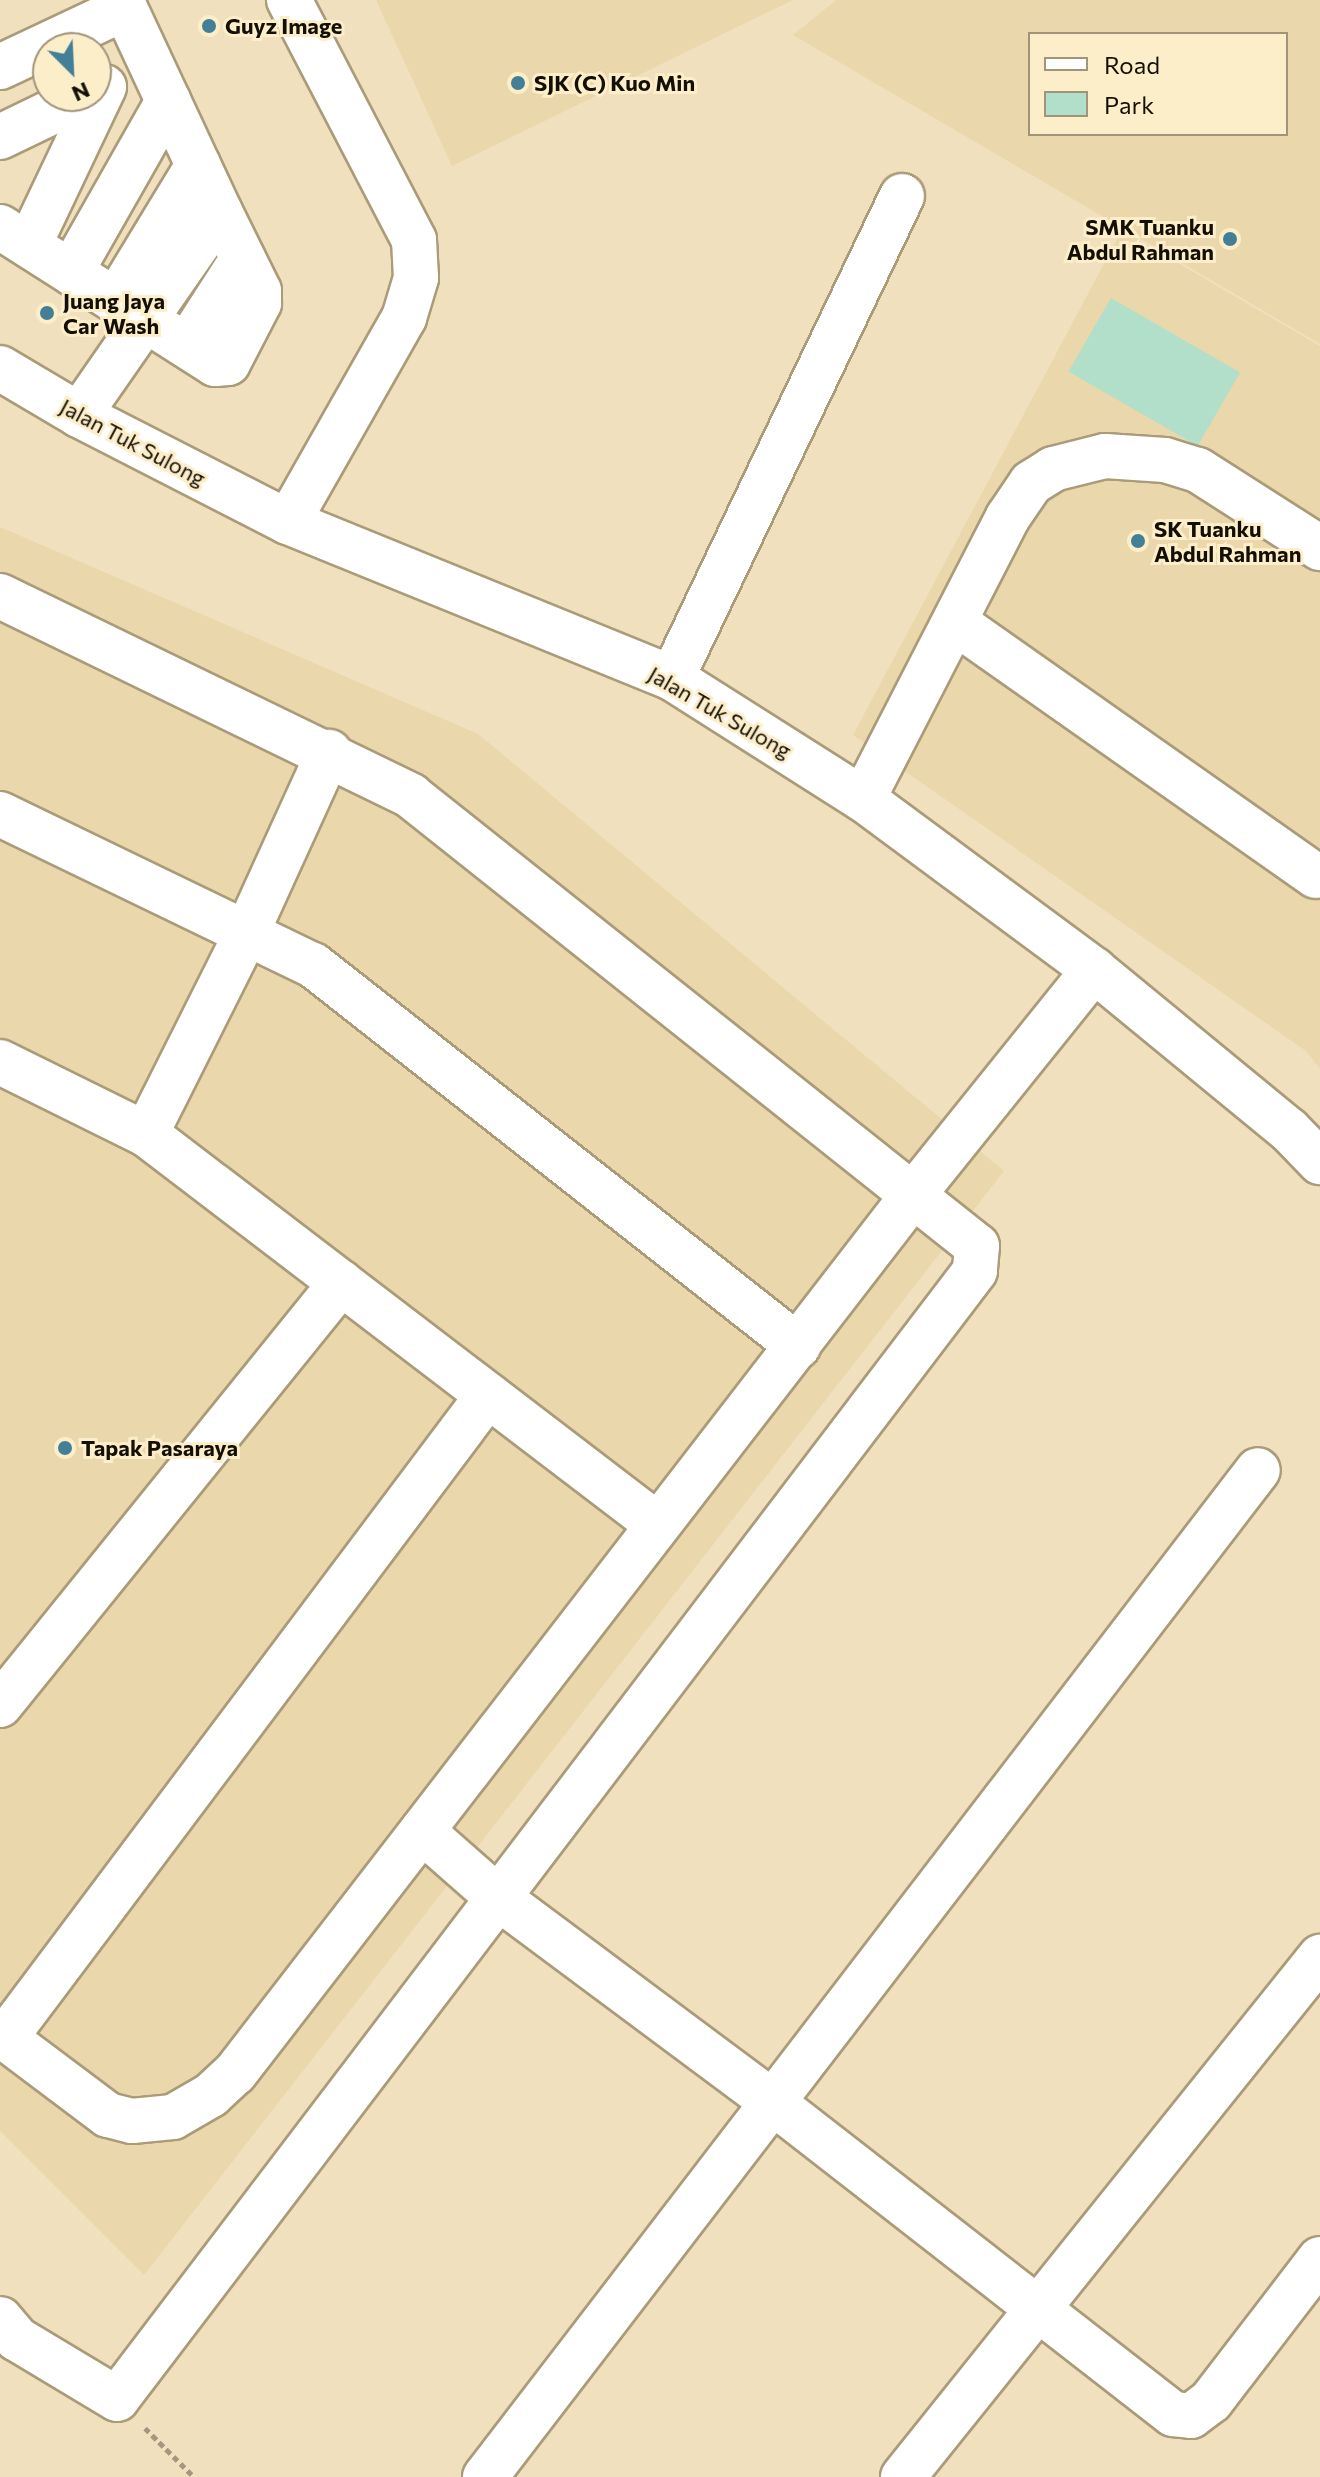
<!DOCTYPE html>
<html>
<head>
<meta charset="utf-8">
<style>
	body { margin:0 }
	#map { position:relative; width:1320px; height:2477px; overflow:hidden; background:#f0e0bd; font-family:Commissioner,sans-serif }
	div>[style] { position:absolute }
	.built>* { inset:0; background:#ead7ac }
	.green>* { inset:0; background:#b2dfc9; transform-origin:0 0 }
	.path>* { height:5px; margin-top:-2.5px; transform-origin:0; background:repeating-linear-gradient(90deg,#a3977d 0 6px,transparent 0 10px) }
	.roads { filter:drop-shadow(2px 0 #aa9b79) drop-shadow(-2px 0 #aa9b79) drop-shadow(0 2px #aa9b79) drop-shadow(0 -2px #aa9b79) }
	.minor>* { height:44px; margin:-22px; padding:0 22px; transform-origin:22px; border-radius:22px; background:#fff }
	.dots>* { width:22px; height:22px; translate:-50% -50%; box-sizing:border-box; border:4px solid #fdeeca; border-radius:50% }
	span { translate:-50% -50%; white-space:nowrap; text-align:center; line-height:1.15; -webkit-text-stroke:6px #fdeeca; paint-order:stroke }
	.poi-label { font-size:22px; color:#140f04; font-weight:700 }
	.left { translate:0 -50%; text-align:left }
	.right { translate:-100% -50%; text-align:right }
	.street-label { font-size:22px; color:#140f04 }
	.legend { position:absolute; left:1028px; top:32px; width:260px; height:104px; box-sizing:border-box; background:#fdeeca; border:2px solid #a0957b; margin:0; padding:10px 14px; list-style:none; font-size:24px; color:#140f04 }
	.legend li { display:flex; align-items:center; gap:16px; height:40px }
	.legend b { width:40px; border:2px solid #a0957b }
	.north { position:absolute; left:32px; top:32px; width:80px; height:80px; box-sizing:border-box; background:#fdeeca; border:2px solid #a0957b; border-radius:50%; rotate:156deg; font-size:22px; font-weight:700; line-height:32px; text-align:center; color:#140f04 }
	.north::after { content:''; display:block; margin:auto; width:28px; height:36px; background:#437f96; clip-path:polygon(50% 0,100% 100%,50% 72%,0 100%) }
</style>
</head>
<body>
<div id="map">
	<div class="built">
		<div style="clip-path:polygon(376px 0,793px 0,452px 166px)"></div>
		<div style="clip-path:polygon(evenodd,836px 0,1320px 0,1320px 344px,793px 35px,836px 0,1286px 34px,1286px 134px,1030px 134px,1030px 34px,1286px 34px)"></div>
		<div style="clip-path:polygon(1122px 230px,1320px 346px,1320px 1069px,1306px 1051px,853px 735px)"></div>
		<div style="clip-path:polygon(0 527px,478px 734px,1004px 1171px,144px 2275px,0 2131px)"></div>
	</div>
	<div class="green">
		<div style="left:1111px;top:298px;width:149px;height:85px;rotate:30deg"></div>
	</div>
	<div class="path">
		<div style="left:145px;top:2428px;width:69px;rotate:45deg"></div>
	</div>
	<div class="roads">
		<div class="minor">
			<div style="left:0;top:67px;width:138px;rotate:-25.3deg"></div>
			<div style="left:0;top:137px;width:94px;rotate:-25.8deg"></div>
			<div style="left:0;top:227px;width:255px;rotate:32.5deg"></div>
			<div style="left:215px;top:364px;width:13px;rotate:-4deg"></div>
			<div style="left:228px;top:363px;width:68px;rotate:-62.7deg"></div>
			<div style="left:259px;top:303px;width:12px;rotate:-90deg"></div>
			<div style="left:259px;top:291px;width:88px;rotate:-116.3deg"></div>
			<div style="left:29px;top:245px;width:175px;rotate:-64.6deg"></div>
			<div style="left:71px;top:272px;width:197px;rotate:-60.4deg"></div>
			<div style="left:116px;top:300px;width:158px;rotate:-58.7deg"></div>
			<div style="left:187px;top:345px;width:103px;rotate:-57.2deg"></div>
			<div style="left:0;top:368px;width:92px;rotate:30.7deg"></div>
			<div style="left:79px;top:415px;width:235px;rotate:27.1deg"></div>
			<div style="left:288px;top:522px;width:414px;rotate:22.1deg"></div>
			<div style="left:672px;top:678px;width:226px;rotate:32.4deg"></div>
			<div style="left:863px;top:799px;width:287px;rotate:36.5deg"></div>
			<div style="left:1094px;top:970px;width:252px;rotate:39.4deg"></div>
			<div style="left:1289px;top:1130px;width:45px;rotate:45.9deg"></div>
			<div style="left:79px;top:415px;width:247px;rotate:-55.2deg"></div>
			<div style="left:220px;top:212px;width:234px;rotate:-115deg"></div>
			<div style="left:288px;top:522px;width:235px;rotate:-60.4deg"></div>
			<div style="left:404px;top:318px;width:42px;rotate:-73.3deg"></div>
			<div style="left:416px;top:278px;width:38px;rotate:-93deg"></div>
			<div style="left:414px;top:240px;width:271px;rotate:-117.5deg"></div>
			<div style="left:0;top:596px;width:457px;rotate:25.9deg"></div>
			<div style="left:411px;top:796px;width:723px;rotate:38.49deg"></div>
			<div style="left:977px;top:1246px;width:25px;rotate:95deg"></div>
			<div style="left:975px;top:1271px;width:1417px;rotate:127.26deg"></div>
			<div style="left:117px;top:2399px;width:117px;rotate:-149deg"></div>
			<div style="left:17px;top:2339px;width:26px;rotate:-130deg"></div>
			<div style="left:956px;top:623px;width:440px;rotate:35.1deg"></div>
			<div style="left:672px;top:678px;width:534px;rotate:-64.49deg"></div>
			<div style="left:863px;top:799px;width:317px;rotate:-62.8deg"></div>
			<div style="left:1008px;top:517px;width:41px;rotate:-55.9deg"></div>
			<div style="left:1031px;top:483px;width:26px;rotate:-32deg"></div>
			<div style="left:1053px;top:469px;width:54px;rotate:-14deg"></div>
			<div style="left:1105px;top:456px;width:60px;rotate:3.8deg"></div>
			<div style="left:1165px;top:460px;width:34px;rotate:17deg"></div>
			<div style="left:1198px;top:470px;width:145px;rotate:32.6deg"></div>
			<div style="left:0;top:814px;width:348px;rotate:25.8deg"></div>
			<div style="left:313px;top:965px;width:617px;rotate:38.15deg"></div>
			<div style="left:0;top:1062px;width:163px;rotate:26.3deg"></div>
			<div style="left:146px;top:1134px;width:644px;rotate:37.37deg"></div>
			<div style="left:146px;top:1134px;width:226px;rotate:-63.4deg"></div>
			<div style="left:247px;top:932px;width:198px;rotate:-65.5deg"></div>
			<div style="left:0;top:1705px;width:543px;rotate:-51.06deg"></div>
			<div style="left:422px;top:1831px;width:98px;rotate:41.3deg"></div>
			<div style="left:496px;top:1896px;width:343px;rotate:36.7deg"></div>
			<div style="left:771px;top:2101px;width:509px;rotate:37.9deg"></div>
			<div style="left:1173px;top:2414px;width:18px;rotate:6deg"></div>
			<div style="left:1191px;top:2416px;width:25px;rotate:-37deg"></div>
			<div style="left:1211px;top:2401px;width:179px;rotate:-52.5deg"></div>
			<div style="left:0;top:2034px;width:135px;rotate:36.9deg"></div>
			<div style="left:108px;top:2115px;width:25px;rotate:14deg"></div>
			<div style="left:132px;top:2121px;width:41px;rotate:-5.6deg"></div>
			<div style="left:173px;top:2117px;width:44px;rotate:-30.1deg"></div>
			<div style="left:211px;top:2095px;width:33px;rotate:-43deg"></div>
			<div style="left:235px;top:2073px;width:1109px;rotate:-52.32deg"></div>
			<div style="left:913px;top:1195px;width:289px;rotate:-51.2deg"></div>
			<div style="left:5px;top:2038px;width:804px;rotate:-53.09deg"></div>
			<div style="left:485px;top:2477px;width:1269px;rotate:-52.49deg"></div>
			<div style="left:903px;top:2477px;width:667px;rotate:-51.27deg"></div>
		</div>
	</div>
	<div class="dots">
		<div style="left:209px;top:26px;background:#437f96"></div>
		<div style="left:518px;top:83px;background:#437f96"></div>
		<div style="left:1230px;top:239px;background:#437f96"></div>
		<div style="left:47px;top:313px;background:#437f96"></div>
		<div style="left:1138px;top:541px;background:#437f96"></div>
		<div style="left:65px;top:1448px;background:#437f96"></div>
	</div>
	<div class="poi-label">
		<span class="left" style="left:225px;top:26px">Guyz Image</span>
		<span class="left" style="left:534px;top:83px">SJK (C) Kuo Min</span>
		<span class="right" style="left:1214px;top:239px">SMK Tuanku<br>Abdul Rahman</span>
		<span class="left" style="left:63px;top:313px">Juang Jaya<br>Car Wash</span>
		<span class="left" style="left:1154px;top:541px">SK Tuanku<br>Abdul Rahman</span>
		<span class="left" style="left:81px;top:1448px">Tapak Pasaraya</span>
	</div>
	<div class="street-label">
		<span style="left:133px;top:442px;rotate:28deg">Jalan Tuk Sulong</span>
		<span style="left:720px;top:712px;rotate:30deg">Jalan Tuk Sulong</span>
	</div>
	<ul class="legend">
	<li><b style="height:10px;background:#fff"></b>Road</li>
	<li><b style="height:22px;background:#b2dfc9"></b>Park</li>
	</ul>
	<div class="north">N</div>
</div>
</body>
</html>
